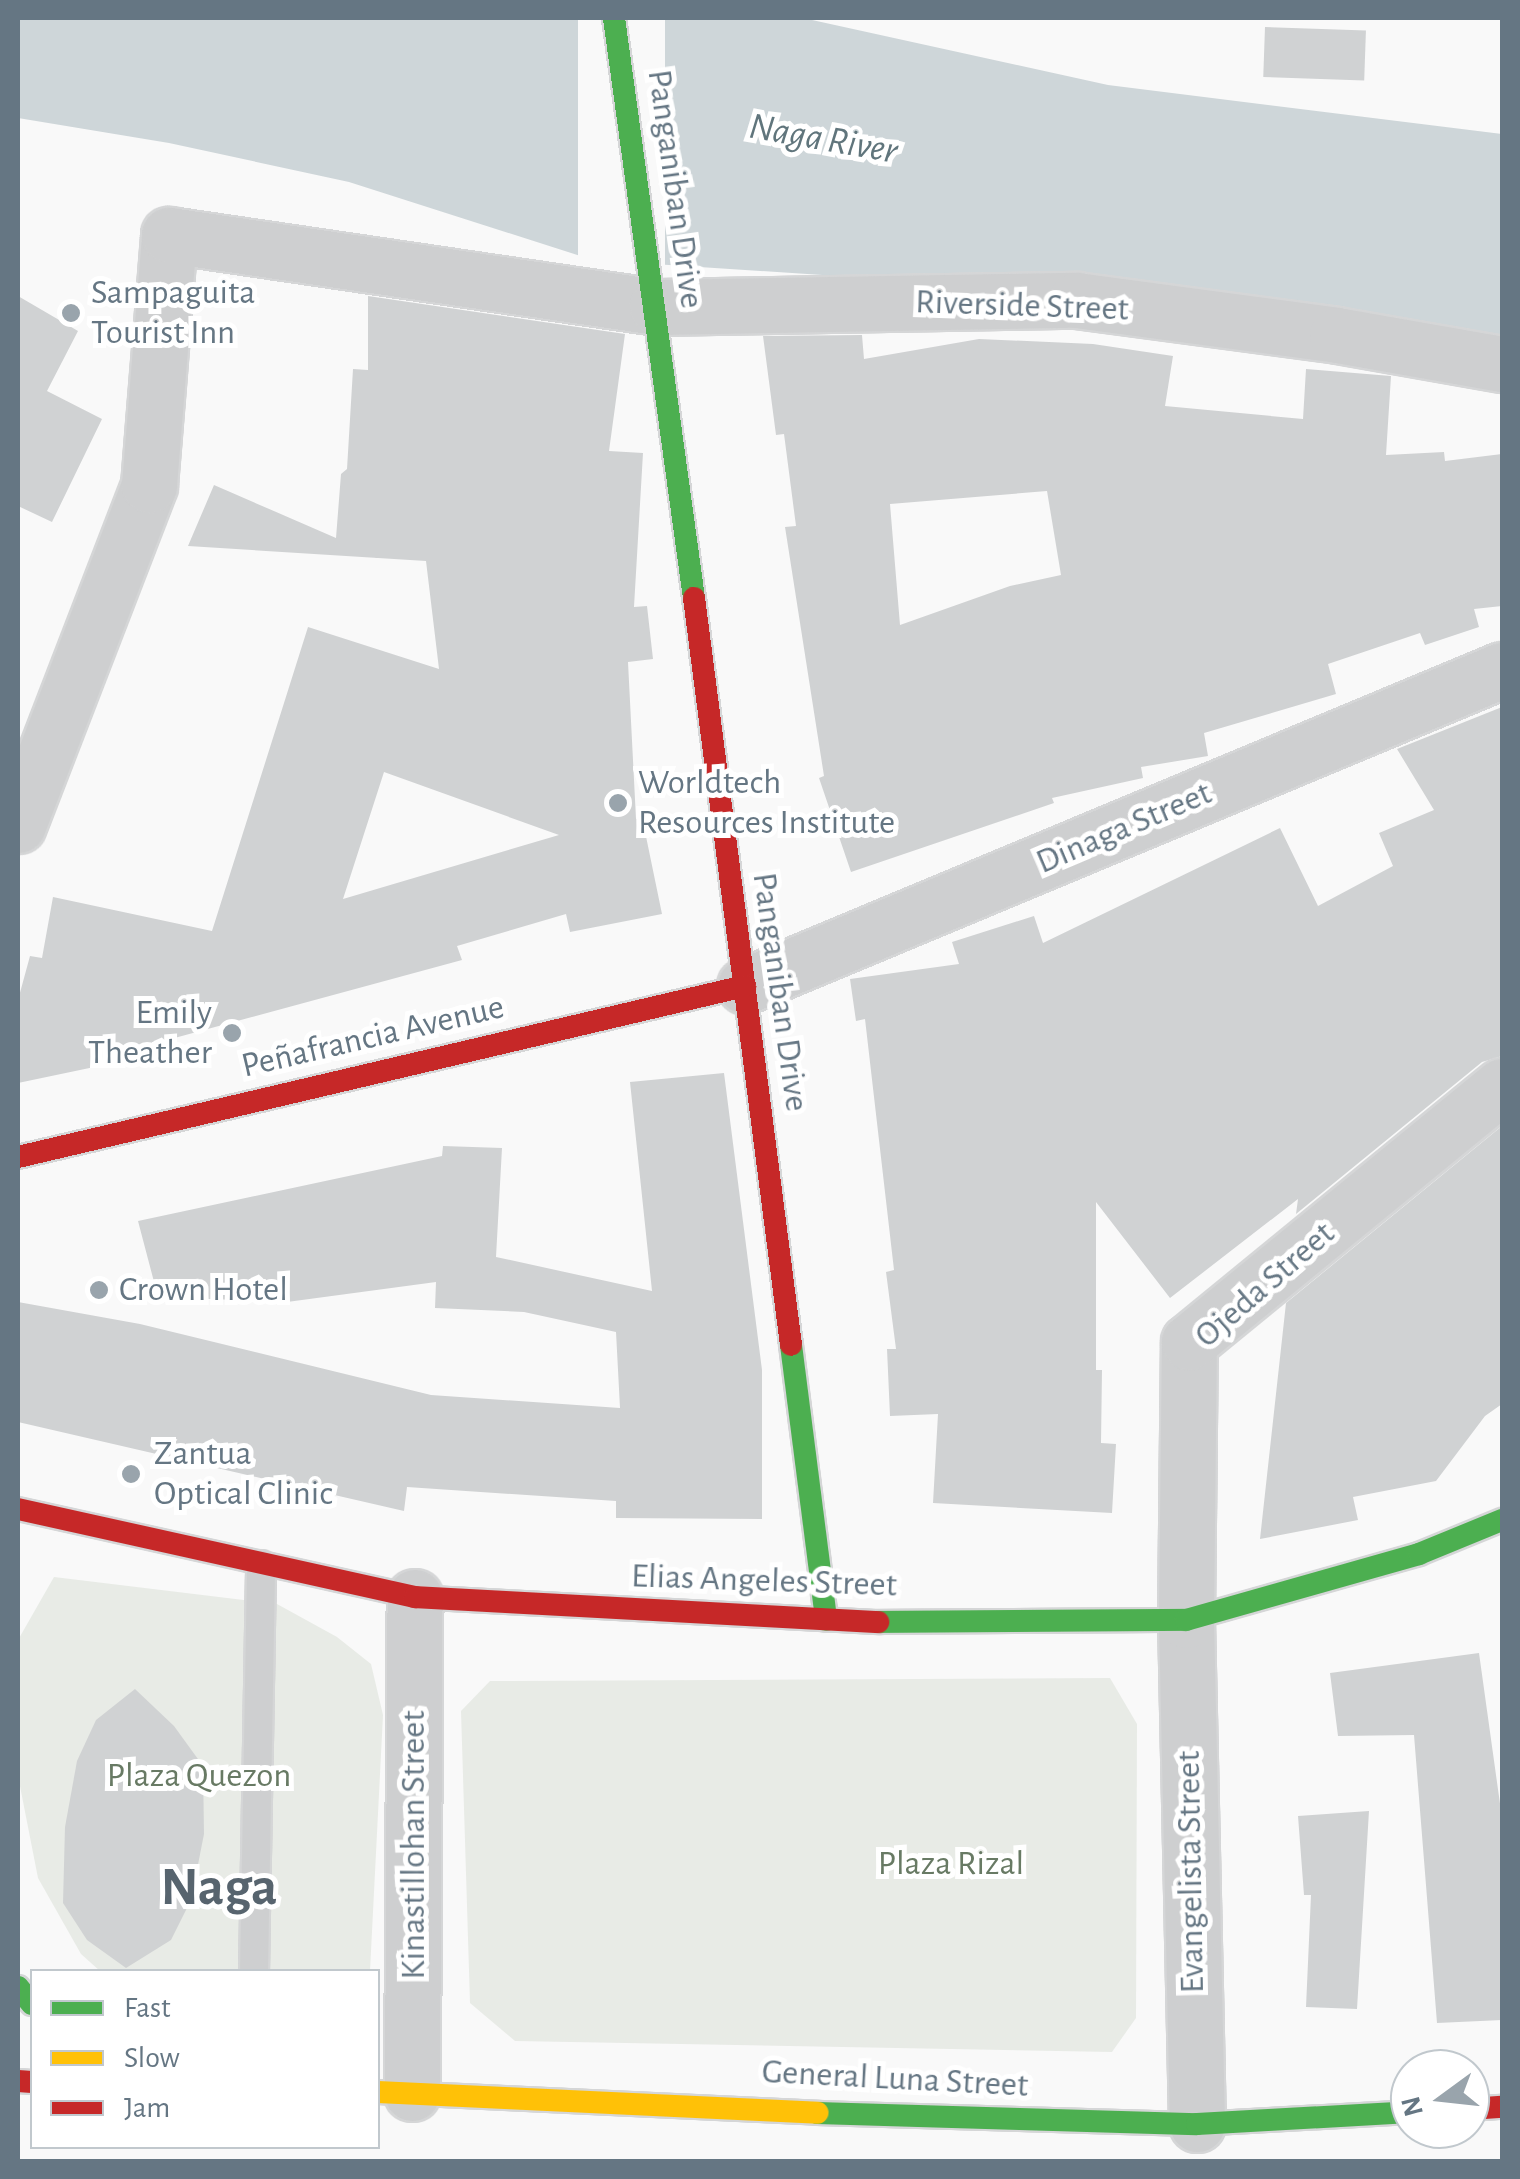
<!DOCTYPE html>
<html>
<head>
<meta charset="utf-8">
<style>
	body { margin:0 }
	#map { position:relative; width:1520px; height:2179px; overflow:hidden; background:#f9f9f9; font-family:"Alegreya Sans",sans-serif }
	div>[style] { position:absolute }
	.green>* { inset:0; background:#e8ebe6 }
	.water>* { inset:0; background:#ced6d9 }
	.pier>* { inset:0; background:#f9f9f9; transform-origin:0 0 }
	.building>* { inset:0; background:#d0d2d3; transform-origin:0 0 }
	.roads { filter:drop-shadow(2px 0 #d5d6d7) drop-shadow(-2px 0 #d5d6d7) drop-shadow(0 2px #d5d6d7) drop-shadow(0 -2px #d5d6d7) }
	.lane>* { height:28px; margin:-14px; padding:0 14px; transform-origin:14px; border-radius:14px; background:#cecfd0 }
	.street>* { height:55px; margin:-27.5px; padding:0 27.5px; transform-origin:27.5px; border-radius:27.5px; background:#cecfd0 }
	.fast>* { height:22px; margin:-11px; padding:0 11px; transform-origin:11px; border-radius:11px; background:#4caf50 }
	.slow>* { height:22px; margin:-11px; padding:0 11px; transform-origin:11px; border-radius:11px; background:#ffc107 }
	.jam>* { height:22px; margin:-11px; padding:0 11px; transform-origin:11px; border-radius:11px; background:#c62828 }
	.dots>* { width:28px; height:28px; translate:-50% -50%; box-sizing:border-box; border:5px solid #fff; border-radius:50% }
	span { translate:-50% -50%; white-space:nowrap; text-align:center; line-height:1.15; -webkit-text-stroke:10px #fff; paint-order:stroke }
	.street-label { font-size:35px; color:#657683 }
	.poi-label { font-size:35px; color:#657683 }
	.left { translate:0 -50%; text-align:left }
	.right { translate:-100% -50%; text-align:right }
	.park-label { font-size:35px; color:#687a64 }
	.water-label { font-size:38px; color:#60757c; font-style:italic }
	.town-label { font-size:55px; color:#57646e; font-weight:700 }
	.frame { position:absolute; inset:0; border:20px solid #657683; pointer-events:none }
	.legend { position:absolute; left:30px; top:1969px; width:350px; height:180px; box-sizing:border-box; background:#fff; border:2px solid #c1c8cd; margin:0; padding:12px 18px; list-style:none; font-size:30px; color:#657683 }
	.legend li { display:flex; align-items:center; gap:20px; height:50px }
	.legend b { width:50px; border:2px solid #c1c8cd }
	.north { position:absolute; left:1390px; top:2049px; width:100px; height:100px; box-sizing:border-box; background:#fff; border:2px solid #c1c8cd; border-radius:50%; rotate:255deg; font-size:28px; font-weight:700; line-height:40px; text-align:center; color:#657683 }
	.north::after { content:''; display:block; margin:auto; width:35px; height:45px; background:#99a4ac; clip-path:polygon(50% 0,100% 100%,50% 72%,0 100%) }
</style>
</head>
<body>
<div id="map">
	<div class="green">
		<div style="clip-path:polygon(54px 1577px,277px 1604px,337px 1637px,371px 1664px,383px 1715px,370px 1971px,100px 1971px,81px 1954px,38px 1878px,18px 1776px,18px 1640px)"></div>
		<div style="clip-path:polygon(1110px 1678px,1137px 1724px,1136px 2018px,1112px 2052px,515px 2041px,470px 2003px,461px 1711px,490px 1681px)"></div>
	</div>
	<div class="water">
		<div style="clip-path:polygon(18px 18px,803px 18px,1108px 85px,1502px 134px,1502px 339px,1292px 306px,593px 260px,349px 182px,169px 143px,18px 118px)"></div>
	</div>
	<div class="pier">
		<div style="left:578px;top:18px;width:87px;height:250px"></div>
	</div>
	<div class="building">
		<div style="left:1265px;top:27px;width:101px;height:50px;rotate:2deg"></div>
		<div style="clip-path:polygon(18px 296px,78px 331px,47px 391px,102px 419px,52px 522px,18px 506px)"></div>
		<div style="clip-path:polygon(evenodd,368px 296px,625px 334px,609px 451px,643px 453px,634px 607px,647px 606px,653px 659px,628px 662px,636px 819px,642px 817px,662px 914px,570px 932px,566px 914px,457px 946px,462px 960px,145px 1046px,142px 1057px,18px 1083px,18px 1000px,30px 956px,42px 958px,53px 897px,212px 931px,308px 627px,439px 669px,426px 561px,188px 546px,214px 485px,336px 538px,341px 474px,347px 469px,353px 369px,368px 370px,368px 296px,384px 772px,559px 835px,343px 899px,384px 772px)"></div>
		<div style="clip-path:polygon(evenodd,862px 335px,864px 359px,979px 339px,1093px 344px,1173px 356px,1165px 406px,1303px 419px,1306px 369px,1391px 376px,1386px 455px,1444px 452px,1445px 461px,1502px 454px,1502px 606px,1474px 609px,1479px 627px,1425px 645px,1420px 633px,1328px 664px,1336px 694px,1204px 733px,1208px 756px,1141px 767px,1143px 778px,1052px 798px,1054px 803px,851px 872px,819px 778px,824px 776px,785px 527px,796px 526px,784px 434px,776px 435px,763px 336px,862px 335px,1047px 491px,1061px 575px,1010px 586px,900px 625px,890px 504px,1047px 491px)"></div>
		<div style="clip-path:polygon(1502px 707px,1502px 1056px,1482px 1062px,1296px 1214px,1298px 1199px,1170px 1298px,1096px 1202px,1096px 1370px,1102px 1370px,1101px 1443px,1116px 1444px,1112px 1513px,933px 1503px,938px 1414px,890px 1416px,887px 1349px,896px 1349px,886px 1272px,894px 1270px,865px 1019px,856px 1021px,850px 979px,959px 964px,952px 942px,1034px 916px,1043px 943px,1280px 828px,1318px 906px,1393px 866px,1379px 833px,1434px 810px,1397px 749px)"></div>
		<div style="clip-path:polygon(724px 1073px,762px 1370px,762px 1519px,616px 1518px,616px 1501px,407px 1487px,404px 1511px,18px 1422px,18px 1302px,140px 1324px,431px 1395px,620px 1408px,616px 1332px,524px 1312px,435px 1308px,436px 1282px,287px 1302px,158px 1297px,138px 1221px,442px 1156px,443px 1146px,502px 1148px,496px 1257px,652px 1291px,630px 1082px)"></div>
		<div style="clip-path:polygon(1502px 1126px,1502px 1404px,1485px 1416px,1436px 1481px,1353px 1497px,1358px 1520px,1260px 1539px,1286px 1303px)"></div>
		<div style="clip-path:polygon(1479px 1653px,1502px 1818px,1502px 2020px,1437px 2023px,1414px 1735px,1338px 1736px,1330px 1673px)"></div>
		<div style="clip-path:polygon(135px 1689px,174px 1726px,203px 1766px,204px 1834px,191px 1900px,171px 1940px,126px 1968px,87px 1940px,63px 1903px,65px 1827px,77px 1761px,96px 1720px)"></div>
		<div style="clip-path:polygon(1369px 1811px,1357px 2009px,1306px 2007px,1311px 1895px,1304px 1895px,1298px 1816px)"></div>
	</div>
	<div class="roads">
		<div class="lane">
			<div style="left:254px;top:1972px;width:407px;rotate:-89deg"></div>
		</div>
		<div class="street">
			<div style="left:18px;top:825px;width:364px;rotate:-68.9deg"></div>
			<div style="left:149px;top:485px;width:251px;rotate:-85.4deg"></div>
			<div style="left:169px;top:235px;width:493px;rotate:8.4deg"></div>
			<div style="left:657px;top:307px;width:419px;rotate:-1deg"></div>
			<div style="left:1076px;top:300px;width:263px;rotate:7.6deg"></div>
			<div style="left:1337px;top:335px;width:168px;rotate:10deg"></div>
			<div style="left:745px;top:986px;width:820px;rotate:-22.66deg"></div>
			<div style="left:412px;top:2093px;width:496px;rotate:-89.7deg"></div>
			<div style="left:1197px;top:2124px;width:504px;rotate:-91.25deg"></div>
			<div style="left:1186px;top:1620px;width:278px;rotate:-89.4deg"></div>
			<div style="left:1189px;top:1342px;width:404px;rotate:-39.3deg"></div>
		</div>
		<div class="fast">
			<div style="left:614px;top:18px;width:585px;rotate:82.15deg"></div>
			<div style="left:791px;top:1345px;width:277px;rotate:82.7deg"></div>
			<div style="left:878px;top:1622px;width:308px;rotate:-0.4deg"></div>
			<div style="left:1186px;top:1620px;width:242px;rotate:-15.8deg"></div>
			<div style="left:1419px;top:1554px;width:90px;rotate:-22.3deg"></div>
			<div style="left:18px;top:1987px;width:22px;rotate:51deg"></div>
			<div style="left:817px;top:2113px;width:380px;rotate:1.7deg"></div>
			<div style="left:1197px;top:2124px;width:213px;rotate:-3.2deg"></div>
		</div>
		<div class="slow">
			<div style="left:378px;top:2092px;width:440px;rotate:2.7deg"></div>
		</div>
		<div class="jam">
			<div style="left:694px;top:598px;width:753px;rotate:82.6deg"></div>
			<div style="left:18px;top:1157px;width:747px;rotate:-13.24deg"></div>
			<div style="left:18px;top:1509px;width:407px;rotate:12.5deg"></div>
			<div style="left:415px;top:1597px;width:464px;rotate:3.1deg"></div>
			<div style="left:18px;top:2081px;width:14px;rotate:4deg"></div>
			<div style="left:1470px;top:2109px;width:32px;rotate:-4deg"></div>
		</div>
	</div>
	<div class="dots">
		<div style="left:71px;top:313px;background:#99a4ac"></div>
		<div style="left:618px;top:803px;background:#99a4ac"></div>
		<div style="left:232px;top:1033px;background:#99a4ac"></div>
		<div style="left:99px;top:1290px;background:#99a4ac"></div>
		<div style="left:131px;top:1474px;background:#99a4ac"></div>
	</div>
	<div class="street-label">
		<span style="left:675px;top:189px;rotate:82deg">Panganiban Drive</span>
		<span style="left:1022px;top:306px;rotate:2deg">Riverside Street</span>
		<span style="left:1124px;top:828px;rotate:-23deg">Dinaga Street</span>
		<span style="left:780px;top:992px;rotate:82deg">Panganiban Drive</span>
		<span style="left:373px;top:1037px;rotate:-13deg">Peñafrancia Avenue</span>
		<span style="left:1265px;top:1285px;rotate:-41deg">Ojeda Street</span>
		<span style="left:764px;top:1581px;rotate:2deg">Elias Angeles Street</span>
		<span style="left:414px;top:1845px;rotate:-90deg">Kinastillohan Street</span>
		<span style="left:1191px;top:1872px;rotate:-91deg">Evangelista Street</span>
		<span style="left:895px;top:2079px;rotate:3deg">General Luna Street</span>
	</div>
	<div class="poi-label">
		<span class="left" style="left:91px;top:313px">Sampaguita<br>Tourist Inn</span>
		<span class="left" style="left:638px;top:803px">Worldtech<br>Resources Institute</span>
		<span class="right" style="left:212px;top:1033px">Emily<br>Theather</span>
		<span class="left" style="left:119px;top:1290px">Crown Hotel</span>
		<span class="left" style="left:154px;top:1474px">Zantua<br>Optical Clinic</span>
	</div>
	<div class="park-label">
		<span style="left:199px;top:1776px">Plaza Quezon</span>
		<span style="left:951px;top:1864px">Plaza Rizal</span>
	</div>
	<div class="water-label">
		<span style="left:823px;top:140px;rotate:10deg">Naga River</span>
	</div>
	<div class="town-label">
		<span style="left:219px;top:1888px">Naga</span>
	</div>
	<div class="frame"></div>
	<ul class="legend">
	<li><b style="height:12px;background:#4caf50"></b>Fast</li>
	<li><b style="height:12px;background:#ffc107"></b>Slow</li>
	<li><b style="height:12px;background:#c62828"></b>Jam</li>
	</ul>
	<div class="north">N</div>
</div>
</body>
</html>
